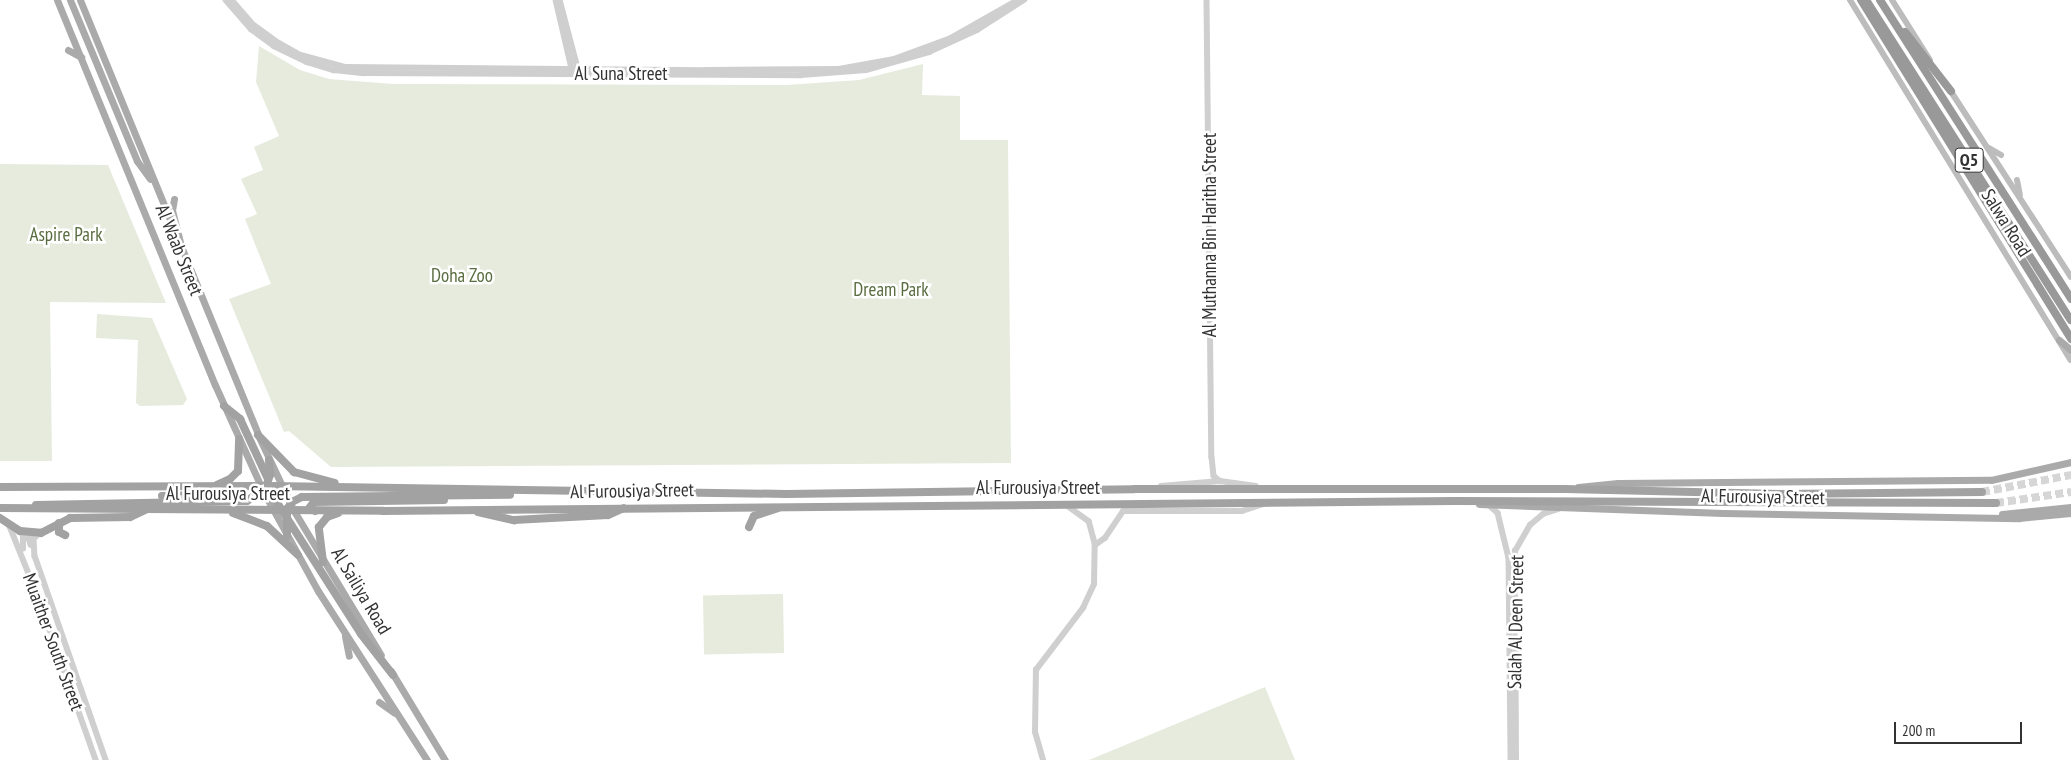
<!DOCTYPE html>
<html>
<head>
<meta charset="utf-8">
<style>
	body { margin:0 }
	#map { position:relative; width:2071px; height:760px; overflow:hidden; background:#fff; font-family:"PT Sans Narrow",sans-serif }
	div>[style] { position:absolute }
	.green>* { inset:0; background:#e6ebde; transform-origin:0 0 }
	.trunk-tunnel>* { height:8px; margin-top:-4px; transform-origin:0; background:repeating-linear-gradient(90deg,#d6d6d6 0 8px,transparent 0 12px) }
	.tertiary>* { height:5.5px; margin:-2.75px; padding:0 2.75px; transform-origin:2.75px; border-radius:2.75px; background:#cfcfcf }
	.secondary>* { height:6px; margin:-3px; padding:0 3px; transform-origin:3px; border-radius:3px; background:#bcbcbc }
	.primary>* { height:7px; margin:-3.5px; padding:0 3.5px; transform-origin:3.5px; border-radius:3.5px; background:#aaa }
	.trunk>* { height:8px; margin:-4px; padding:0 4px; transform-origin:4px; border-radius:4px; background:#a2a2a2 }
	.motorway>* { height:8px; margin:-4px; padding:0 4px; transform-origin:4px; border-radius:4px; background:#999 }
	span { translate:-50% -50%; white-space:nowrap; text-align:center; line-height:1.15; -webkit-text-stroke:5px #fff; paint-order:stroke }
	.shield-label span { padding:1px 4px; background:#fff; border:1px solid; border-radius:4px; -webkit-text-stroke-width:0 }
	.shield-label { font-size:18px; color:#323232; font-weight:700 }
	.street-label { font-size:19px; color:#323232 }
	.park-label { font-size:19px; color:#596d40 }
	.scale { position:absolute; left:1894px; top:722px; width:128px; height:22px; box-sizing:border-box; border:2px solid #323232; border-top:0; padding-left:6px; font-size:15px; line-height:18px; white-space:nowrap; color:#323232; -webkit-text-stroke:4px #fff; paint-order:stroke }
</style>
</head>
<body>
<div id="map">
	<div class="green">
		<div style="clip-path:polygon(259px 46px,300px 70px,329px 79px,393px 84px,787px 85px,859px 80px,923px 64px,922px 95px,960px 96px,960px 140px,1008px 140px,1011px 463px,331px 467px,289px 431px,284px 432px,229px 299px,271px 284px,245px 219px,257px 214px,241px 179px,263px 170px,254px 147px,279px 136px,256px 82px)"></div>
		<div style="clip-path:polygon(0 164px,108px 165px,166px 303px,50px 302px,52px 461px,0 461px)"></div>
		<div style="clip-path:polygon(97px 314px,152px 318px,187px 399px,183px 405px,140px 406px,136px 403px,138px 340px,96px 338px)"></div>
		<div style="left:783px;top:594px;width:59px;height:80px;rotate:89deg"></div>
		<div style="clip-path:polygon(1265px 687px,1295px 760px,1089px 760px)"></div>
	</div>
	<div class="trunk-tunnel">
		<div style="left:1982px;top:492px;width:91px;rotate:-10.8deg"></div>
		<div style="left:1996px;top:503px;width:76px;rotate:-8.3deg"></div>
	</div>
	<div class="tertiary">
		<div style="left:226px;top:0;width:38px;rotate:49deg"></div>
		<div style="left:251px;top:29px;width:29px;rotate:36deg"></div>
		<div style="left:274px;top:46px;width:37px;rotate:26deg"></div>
		<div style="left:307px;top:62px;width:28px;rotate:17deg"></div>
		<div style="left:334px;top:70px;width:30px;rotate:6deg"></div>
		<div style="left:364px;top:73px;width:437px;rotate:0.3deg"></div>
		<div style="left:801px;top:75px;width:65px;rotate:-4.4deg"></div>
		<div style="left:866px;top:70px;width:66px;rotate:-15.9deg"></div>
		<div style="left:929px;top:52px;width:53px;rotate:-24.6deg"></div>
		<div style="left:977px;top:30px;width:56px;rotate:-32.6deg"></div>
		<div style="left:232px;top:0;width:33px;rotate:49deg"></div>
		<div style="left:254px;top:25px;width:31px;rotate:36deg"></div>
		<div style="left:279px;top:43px;width:25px;rotate:29deg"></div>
		<div style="left:301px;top:55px;width:46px;rotate:15.3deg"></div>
		<div style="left:345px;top:67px;width:361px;rotate:0.5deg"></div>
		<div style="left:706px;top:70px;width:133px;rotate:-0.4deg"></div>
		<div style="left:839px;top:69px;width:56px;rotate:-10.3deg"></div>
		<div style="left:894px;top:59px;width:61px;rotate:-20.2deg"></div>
		<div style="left:951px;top:38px;width:77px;rotate:-29.6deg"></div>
		<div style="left:556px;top:0;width:75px;rotate:76.9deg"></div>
		<div style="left:560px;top:0;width:74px;rotate:75.2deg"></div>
		<div style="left:1207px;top:0;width:457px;rotate:89.4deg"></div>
		<div style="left:1212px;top:457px;width:19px;rotate:84deg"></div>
		<div style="left:1214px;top:476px;width:8px;rotate:40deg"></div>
		<div style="left:1161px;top:486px;width:59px;rotate:-4.8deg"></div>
		<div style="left:1220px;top:481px;width:36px;rotate:8deg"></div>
		<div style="left:1489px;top:505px;width:12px;rotate:42deg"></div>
		<div style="left:1498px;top:513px;width:46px;rotate:76.3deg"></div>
		<div style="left:1509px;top:558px;width:202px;rotate:89.4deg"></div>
		<div style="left:9px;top:524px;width:78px;rotate:68.1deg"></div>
		<div style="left:38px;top:596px;width:174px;rotate:70.5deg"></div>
		<div style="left:40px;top:533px;width:8px;rotate:135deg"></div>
		<div style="left:34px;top:539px;width:17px;rotate:87deg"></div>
		<div style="left:35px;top:556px;width:216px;rotate:70.8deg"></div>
		<div style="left:1095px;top:545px;width:12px;rotate:-35deg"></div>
		<div style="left:1105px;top:538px;width:32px;rotate:-56deg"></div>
		<div style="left:1123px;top:511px;width:119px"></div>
		<div style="left:1242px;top:511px;width:23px;rotate:-18deg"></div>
		<div style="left:23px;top:549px;width:12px;rotate:-90deg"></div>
		<div style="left:23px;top:537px;width:6px;rotate:9deg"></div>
		<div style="left:29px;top:538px;width:7px;rotate:74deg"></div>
		<div style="left:1043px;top:760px;width:29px;rotate:-106deg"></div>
		<div style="left:1035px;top:732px;width:62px;rotate:-89.1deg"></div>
		<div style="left:1036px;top:670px;width:78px;rotate:-52.8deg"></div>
		<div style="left:1083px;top:608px;width:26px;rotate:-65deg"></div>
		<div style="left:1094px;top:584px;width:39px;rotate:-89deg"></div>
		<div style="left:1095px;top:545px;width:24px;rotate:-105deg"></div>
		<div style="left:1089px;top:522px;width:29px;rotate:-144deg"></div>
		<div style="left:1516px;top:760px;width:209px;rotate:-90.3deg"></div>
		<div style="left:1515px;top:551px;width:30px;rotate:-60deg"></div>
		<div style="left:1530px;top:525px;width:17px;rotate:-40deg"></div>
		<div style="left:1543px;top:514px;width:16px;rotate:-18deg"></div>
	</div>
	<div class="secondary">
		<div style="left:1850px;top:0;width:422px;rotate:58.5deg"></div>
		<div style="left:1892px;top:0;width:71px;rotate:57.7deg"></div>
		<div style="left:1948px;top:87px;width:226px;rotate:57.1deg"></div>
		<div style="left:1989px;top:148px;width:14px;rotate:30deg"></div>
		<div style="left:2017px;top:180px;width:15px;rotate:79deg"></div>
	</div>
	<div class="primary">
		<div style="left:57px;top:0;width:416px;rotate:67.7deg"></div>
		<div style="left:215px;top:385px;width:116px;rotate:65.6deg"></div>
		<div style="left:263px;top:491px;width:114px;rotate:61.2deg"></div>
		<div style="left:318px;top:591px;width:201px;rotate:57.2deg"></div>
		<div style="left:70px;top:0;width:174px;rotate:67.4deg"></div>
		<div style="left:137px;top:161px;width:22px;rotate:54deg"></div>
		<div style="left:80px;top:0;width:470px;rotate:67.7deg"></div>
		<div style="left:258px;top:435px;width:84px;rotate:64.7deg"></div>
		<div style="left:294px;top:511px;width:168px;rotate:58.9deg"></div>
		<div style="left:68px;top:50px;width:15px;rotate:28deg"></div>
		<div style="left:174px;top:199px;width:11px;rotate:100deg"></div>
		<div style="left:172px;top:210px;width:37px;rotate:76deg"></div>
		<div style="left:2059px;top:340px;width:16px;rotate:40deg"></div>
		<div style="left:1578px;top:487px;width:40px;rotate:-5.7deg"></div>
		<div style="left:1618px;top:483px;width:373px;rotate:-0.5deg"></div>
		<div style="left:1991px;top:480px;width:82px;rotate:-12.7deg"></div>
		<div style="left:1479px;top:504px;width:244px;rotate:2.1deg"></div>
		<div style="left:1723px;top:513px;width:296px;rotate:1deg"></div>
		<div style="left:2019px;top:518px;width:52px;rotate:-5.5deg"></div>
		<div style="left:2002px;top:514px;width:69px;rotate:-5.8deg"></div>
		<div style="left:345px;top:636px;width:20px;rotate:79deg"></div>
		<div style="left:391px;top:671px;width:104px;rotate:58.8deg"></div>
		<div style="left:379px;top:702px;width:19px;rotate:35deg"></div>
	</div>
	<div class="trunk">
		<div style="left:224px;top:406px;width:21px;rotate:39deg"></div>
		<div style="left:240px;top:419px;width:66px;rotate:65deg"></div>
		<div style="left:258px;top:435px;width:52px;rotate:45.8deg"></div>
		<div style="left:294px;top:472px;width:42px;rotate:15deg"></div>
		<div style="left:217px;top:485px;width:14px;rotate:-25deg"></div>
		<div style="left:230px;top:479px;width:11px;rotate:-45deg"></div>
		<div style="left:238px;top:471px;width:32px;rotate:-88deg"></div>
		<div style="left:0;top:487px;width:272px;rotate:-0.2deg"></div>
		<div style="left:272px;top:486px;width:514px;rotate:0.89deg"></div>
		<div style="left:786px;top:494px;width:348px;rotate:-0.8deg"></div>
		<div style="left:1134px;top:489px;width:431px"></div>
		<div style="left:1565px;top:489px;width:215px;rotate:1.3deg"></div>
		<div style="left:1780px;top:494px;width:202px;rotate:-0.6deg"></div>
		<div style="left:261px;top:487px;width:21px;rotate:43deg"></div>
		<div style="left:276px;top:501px;width:158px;rotate:57.4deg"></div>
		<div style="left:361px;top:634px;width:52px;rotate:52deg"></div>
		<div style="left:162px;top:496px;width:79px;rotate:-1.5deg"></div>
		<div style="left:241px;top:494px;width:5px;rotate:-68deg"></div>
		<div style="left:243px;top:489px;width:6px;rotate:-162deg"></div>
		<div style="left:36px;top:505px;width:211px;rotate:-1.1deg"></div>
		<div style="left:247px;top:501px;width:24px;rotate:-36deg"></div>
		<div style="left:266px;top:487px;width:13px;rotate:-72deg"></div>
		<div style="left:270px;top:475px;width:15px;rotate:-94deg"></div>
		<div style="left:0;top:508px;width:383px;rotate:0.4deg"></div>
		<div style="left:383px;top:511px;width:1071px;rotate:-0.53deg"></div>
		<div style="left:1454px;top:501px;width:542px;rotate:0.21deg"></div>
		<div style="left:315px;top:511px;width:6px;rotate:-141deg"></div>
		<div style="left:310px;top:507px;width:6px;rotate:-51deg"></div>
		<div style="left:314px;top:502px;width:130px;rotate:-0.9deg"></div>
		<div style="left:478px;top:512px;width:37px;rotate:13deg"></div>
		<div style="left:514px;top:520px;width:94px;rotate:-3deg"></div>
		<div style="left:608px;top:515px;width:17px;rotate:-24deg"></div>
		<div style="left:233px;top:513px;width:36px;rotate:21deg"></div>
		<div style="left:267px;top:526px;width:42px;rotate:43.1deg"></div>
		<div style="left:0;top:518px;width:24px;rotate:33deg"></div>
		<div style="left:20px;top:531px;width:21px;rotate:5deg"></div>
		<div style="left:41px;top:533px;width:33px;rotate:-27deg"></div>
		<div style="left:70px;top:518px;width:60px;rotate:-1deg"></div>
		<div style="left:130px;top:517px;width:17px;rotate:-25deg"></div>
		<div style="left:59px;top:523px;width:9px;rotate:90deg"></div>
		<div style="left:59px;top:532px;width:7px;rotate:27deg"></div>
		<div style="left:749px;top:527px;width:12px;rotate:-66deg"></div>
		<div style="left:754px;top:516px;width:25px;rotate:-18deg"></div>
		<div style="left:287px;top:536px;width:27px;rotate:-90deg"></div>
		<div style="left:287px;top:509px;width:9px;rotate:-54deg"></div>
		<div style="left:292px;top:502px;width:11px;rotate:-27deg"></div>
		<div style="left:302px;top:497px;width:208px;rotate:-0.6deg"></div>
		<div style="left:323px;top:562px;width:35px;rotate:-97deg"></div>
		<div style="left:319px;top:527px;width:13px;rotate:-51deg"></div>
		<div style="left:327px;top:517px;width:12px;rotate:-20deg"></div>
	</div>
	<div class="motorway">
		<div style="left:1861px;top:0;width:399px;rotate:58.2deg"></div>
		<div style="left:1866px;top:0;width:380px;rotate:57.4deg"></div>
		<div style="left:1880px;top:0;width:355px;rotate:57.4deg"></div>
		<div style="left:1905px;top:32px;width:75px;rotate:52.1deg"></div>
	</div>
	<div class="shield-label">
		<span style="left:1969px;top:160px">Q5</span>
	</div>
	<div class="street-label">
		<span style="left:621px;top:74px">Al Suna Street</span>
		<span style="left:2006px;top:223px;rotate:58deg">Salwa Road</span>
		<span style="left:1210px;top:235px;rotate:-90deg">Al Muthanna Bin Haritha Street</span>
		<span style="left:179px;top:250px;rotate:68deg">Al Waab Street</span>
		<span style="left:1038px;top:488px">Al Furousiya Street</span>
		<span style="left:632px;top:491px;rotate:-1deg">Al Furousiya Street</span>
		<span style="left:228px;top:494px">Al Furousiya Street</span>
		<span style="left:1763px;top:497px;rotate:1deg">Al Furousiya Street</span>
		<span style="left:361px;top:591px;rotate:59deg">Al Sailiya Road</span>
		<span style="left:1516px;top:622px;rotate:-89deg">Salah Al Deen Street</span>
		<span style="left:53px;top:642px;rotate:70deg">Muaither South Street</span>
	</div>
	<div class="park-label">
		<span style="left:66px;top:235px">Aspire Park</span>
		<span style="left:462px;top:276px">Doha Zoo</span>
		<span style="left:891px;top:290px">Dream Park</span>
	</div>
	<div class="scale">200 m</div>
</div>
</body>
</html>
